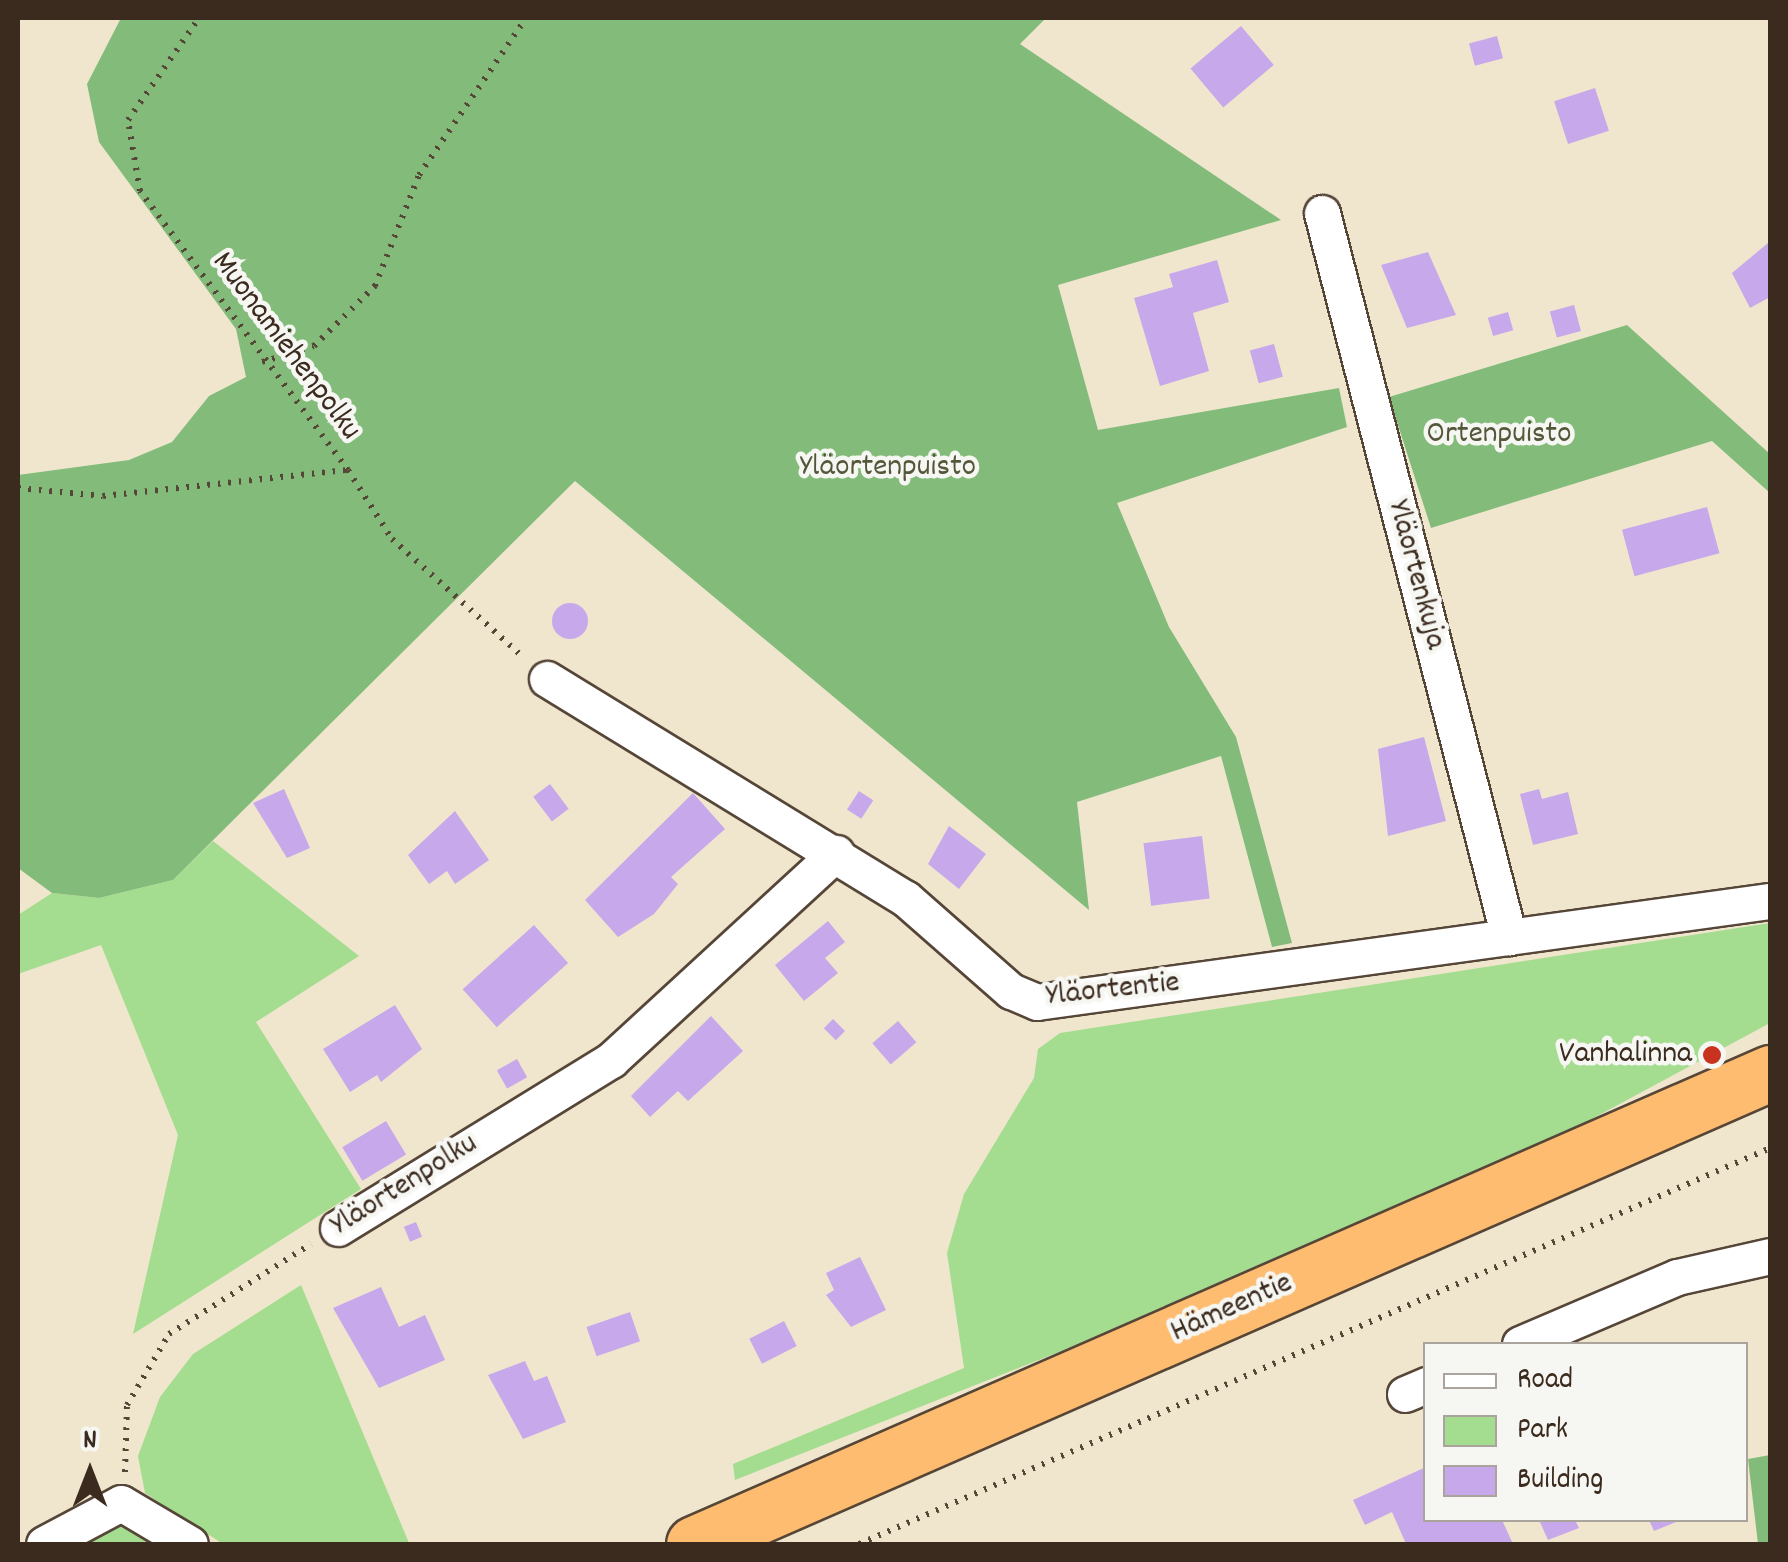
<!DOCTYPE html>
<html>
<head>
<meta charset="utf-8">
<style>
	body { margin:0 }
	#map { position:relative; width:1788px; height:1562px; overflow:hidden; background:#f0e6ce; font-family:Dekko,sans-serif }
	div>[style] { position:absolute }
	.green>* { inset:0; background:#a4dd8f }
	.forest>* { inset:0; background:#83bc7a }
	.building>* { inset:0; background:#c7a8eb; transform-origin:0 0 }
	.round { border-radius:50% }
	.path>* { height:6px; margin-top:-3px; transform-origin:0; background:repeating-linear-gradient(90deg,#564638 0 2.5px,transparent 0 10.5px) }
	.roads { filter:drop-shadow(2px 0 #564638) drop-shadow(-2px 0 #564638) drop-shadow(0 2px #564638) drop-shadow(0 -2px #564638) }
	.street>* { height:35px; margin:-17.5px; padding:0 17.5px; transform-origin:17.5px; border-radius:17.5px; background:#fff }
	.highway>* { height:55px; margin:-27.5px; padding:0 27.5px; transform-origin:27.5px; border-radius:27.5px; background:#fdbc6f }
	.dots>* { width:28px; height:28px; translate:-50% -50%; box-sizing:border-box; border:5px solid #f6f6f2; border-radius:50% }
	span { translate:-50% -50%; white-space:nowrap; text-align:center; line-height:1.15; -webkit-text-stroke:9px #f6f6f2; paint-order:stroke }
	.street-label { font-size:32px; color:#3b2a1e }
	.park-label { font-size:32px; color:#55573a }
	.poi-label { font-size:32px; color:#3b2a1e }
	.right { translate:-100% -50%; text-align:right }
	.frame { position:absolute; inset:0; border:20px solid #3b2a1e; pointer-events:none }
	.legend { position:absolute; left:1423px; top:1342px; width:325px; height:180px; box-sizing:border-box; background:#f6f6f2; border:2px solid #aba49d; margin:0; padding:12px 18px; list-style:none; font-size:30px; color:#3b2a1e }
	.legend li { display:flex; align-items:center; gap:20px; height:50px }
	.legend b { width:50px; border:2px solid #aba49d }
	.north { position:absolute; left:40px; top:1422px; width:100px; height:100px; -webkit-text-stroke:8px #f6f6f2; paint-order:stroke; rotate:0deg; font-size:28px; font-weight:700; line-height:40px; text-align:center; color:#3b2a1e }
	.north::after { content:''; display:block; margin:auto; width:35px; height:45px; background:#3b2a1e; clip-path:polygon(50% 0,100% 100%,50% 72%,0 100%) }
</style>
</head>
<body>
<div id="map">
	<div class="green">
		<div style="clip-path:polygon(213px 841px,359px 956px,256px 1022px,361px 1189px,133px 1334px,178px 1135px,101px 945px,18px 974px,18px 915px,52px 893px,99px 898px,173px 880px)"></div>
		<div style="clip-path:polygon(1770px 923px,1770px 1023px,1588px 1121px,1064px 1350px,735px 1480px,733px 1464px,964px 1368px,947px 1253px,964px 1194px,1034px 1078px,1038px 1049px,1060px 1033px)"></div>
		<div style="clip-path:polygon(301px 1285px,409px 1543px,405px 1544px,223px 1544px,145px 1493px,138px 1456px,160px 1397px,193px 1354px)"></div>
		<div style="clip-path:polygon(119px 1520px,169px 1544px,66px 1544px)"></div>
	</div>
	<div class="forest">
		<div style="clip-path:polygon(121px 18px,1046px 18px,1020px 44px,1281px 220px,1058px 285px,1098px 430px,1339px 388px,1347px 427px,1117px 503px,1169px 627px,1236px 737px,1292px 943px,1272px 947px,1221px 756px,1077px 802px,1089px 910px,575px 481px,173px 880px,99px 898px,52px 893px,18px 868px,18px 475px,129px 460px,172px 442px,209px 396px,246px 377px,236px 329px,99px 142px,87px 84px)"></div>
		<div style="clip-path:polygon(1627px 325px,1770px 454px,1770px 493px,1712px 441px,1431px 528px,1389px 397px)"></div>
		<div style="clip-path:polygon(1770px 1455px,1770px 1544px,1758px 1544px,1748px 1459px)"></div>
	</div>
	<div class="building">
		<div style="left:1241px;top:26px;width:51px;height:66px;rotate:50deg"></div>
		<div style="left:1497px;top:36px;width:23px;height:29px;rotate:75deg"></div>
		<div style="left:1595px;top:88px;width:45px;height:43px;rotate:72deg"></div>
		<div style="clip-path:polygon(1768px 243px,1770px 297px,1750px 308px,1732px 273px)"></div>
		<div style="clip-path:polygon(1428px 252px,1456px 315px,1407px 328px,1381px 265px)"></div>
		<div style="clip-path:polygon(1217px 260px,1229px 302px,1193px 313px,1209px 371px,1160px 386px,1134px 298px,1173px 287px,1169px 274px)"></div>
		<div style="left:1574px;top:305px;width:27px;height:25px;rotate:75deg"></div>
		<div style="left:1508px;top:312px;width:19px;height:21px;rotate:74deg"></div>
		<div style="left:1274px;top:344px;width:34px;height:25px;rotate:75deg"></div>
		<div style="left:1707px;top:507px;width:48px;height:88px;rotate:75deg"></div>
		<div class="round" style="left:552px;top:603px;width:36px;height:36px"></div>
		<div style="clip-path:polygon(1424px 737px,1446px 821px,1388px 836px,1378px 749px)"></div>
		<div style="left:550px;top:784px;width:31px;height:21px;rotate:53deg"></div>
		<div style="clip-path:polygon(284px 789px,310px 848px,287px 858px,253px 803px)"></div>
		<div style="clip-path:polygon(1539px 789px,1542px 799px,1568px 792px,1578px 834px,1533px 845px,1520px 794px)"></div>
		<div style="left:859px;top:791px;width:17px;height:22px;rotate:33deg"></div>
		<div style="clip-path:polygon(693px 793px,725px 829px,671px 877px,678px 884px,654px 914px,618px 937px,585px 900px)"></div>
		<div style="clip-path:polygon(455px 811px,489px 860px,455px 884px,447px 871px,429px 884px,408px 855px)"></div>
		<div style="clip-path:polygon(949px 826px,986px 854px,959px 889px,928px 864px)"></div>
		<div style="left:1202px;top:836px;width:63px;height:59px;rotate:83deg"></div>
		<div style="clip-path:polygon(828px 921px,845px 942px,825px 958px,838px 973px,804px 1001px,775px 965px)"></div>
		<div style="left:534px;top:925px;width:51px;height:96px;rotate:48deg"></div>
		<div style="clip-path:polygon(395px 1005px,422px 1049px,381px 1082px,377px 1075px,350px 1092px,323px 1049px)"></div>
		<div style="clip-path:polygon(711px 1016px,743px 1051px,688px 1101px,678px 1091px,650px 1117px,631px 1096px)"></div>
		<div style="left:833px;top:1019px;width:17px;height:13px;rotate:45deg"></div>
		<div style="left:898px;top:1021px;width:28px;height:34px;rotate:49deg"></div>
		<div style="left:517px;top:1059px;width:21px;height:23px;rotate:61deg"></div>
		<div style="left:386px;top:1121px;width:39px;height:51px;rotate:59deg"></div>
		<div style="left:416px;top:1222px;width:16px;height:13px;rotate:68deg"></div>
		<div style="clip-path:polygon(860px 1257px,886px 1310px,851px 1327px,826px 1295px,834px 1290px,826px 1273px)"></div>
		<div style="clip-path:polygon(381px 1287px,399px 1327px,425px 1315px,445px 1360px,379px 1388px,333px 1308px)"></div>
		<div style="left:630px;top:1312px;width:31px;height:46px;rotate:71deg"></div>
		<div style="left:784px;top:1321px;width:28px;height:39px;rotate:63deg"></div>
		<div style="clip-path:polygon(525px 1361px,534px 1381px,547px 1376px,566px 1422px,523px 1439px,488px 1375px)"></div>
		<div style="clip-path:polygon(1426px 1467px,1426px 1520px,1502px 1520px,1513px 1544px,1406px 1544px,1392px 1512px,1365px 1525px,1353px 1500px)"></div>
		<div style="clip-path:polygon(1539px 1520px,1575px 1520px,1579px 1528px,1548px 1540px)"></div>
		<div style="clip-path:polygon(1649px 1520px,1681px 1520px,1654px 1531px)"></div>
	</div>
	<div class="path">
		<div style="left:262px;top:362px;width:54px;rotate:-17.1deg"></div>
		<div style="left:314px;top:346px;width:86px;rotate:-44.5deg"></div>
		<div style="left:375px;top:286px;width:119px;rotate:-68.4deg"></div>
		<div style="left:419px;top:175px;width:190px;rotate:-55.7deg"></div>
		<div style="left:348px;top:470px;width:82px;rotate:57.5deg"></div>
		<div style="left:392px;top:539px;width:178px;rotate:42deg"></div>
		<div style="left:18px;top:488px;width:85px;rotate:5.4deg"></div>
		<div style="left:103px;top:496px;width:246px;rotate:-6.1deg"></div>
		<div style="left:348px;top:470px;width:348px;rotate:-126.7deg"></div>
		<div style="left:140px;top:191px;width:72px;rotate:-99.6deg"></div>
		<div style="left:128px;top:120px;width:124px;rotate:-55.2deg"></div>
		<div style="left:125px;top:1472px;width:67px;rotate:-88.3deg"></div>
		<div style="left:127px;top:1405px;width:82px;rotate:-59.4deg"></div>
		<div style="left:169px;top:1334px;width:168px;rotate:-32.4deg"></div>
		<div style="left:859px;top:1544px;width:993px;rotate:-23.49deg"></div>
	</div>
	<div class="roads">
		<div class="street">
			<div style="left:1322px;top:213px;width:748px;rotate:75.52deg"></div>
			<div style="left:547px;top:679px;width:420px;rotate:31.5deg"></div>
			<div style="left:905px;top:898px;width:141px;rotate:41.3deg"></div>
			<div style="left:1011px;top:991px;width:28px;rotate:23deg"></div>
			<div style="left:1037px;top:1002px;width:740px;rotate:-7.85deg"></div>
			<div style="left:338px;top:1228px;width:321px;rotate:-31.6deg"></div>
			<div style="left:611px;top:1060px;width:306px;rotate:-42.6deg"></div>
			<div style="left:1520px;top:1344px;width:171px;rotate:-23.1deg"></div>
			<div style="left:1677px;top:1277px;width:95px;rotate:-12.7deg"></div>
			<div style="left:1405px;top:1394px;width:23px;rotate:-23deg"></div>
			<div style="left:44px;top:1544px;width:87px;rotate:-28deg"></div>
			<div style="left:121px;top:1503px;width:80px;rotate:30.7deg"></div>
		</div>
		<div class="highway">
			<div style="left:694px;top:1544px;width:1175px;rotate:-23.64deg"></div>
		</div>
	</div>
	<div class="dots">
		<div style="left:1712px;top:1055px;background:#c8321e"></div>
	</div>
	<div class="street-label">
		<span style="left:285px;top:347px;rotate:53deg">Muonamiehenpolku</span>
		<span style="left:1415px;top:575px;rotate:75deg">Yläortenkuja</span>
		<span style="left:1113px;top:991px;rotate:-6deg">Yläortentie</span>
		<span style="left:405px;top:1186px;rotate:-32deg">Yläortenpolku</span>
		<span style="left:1232px;top:1309px;rotate:-24deg">Hämeentie</span>
	</div>
	<div class="park-label">
		<span style="left:1499px;top:435px">Ortenpuisto</span>
		<span style="left:888px;top:468px">Yläortenpuisto</span>
	</div>
	<div class="poi-label">
		<span class="right" style="left:1692px;top:1055px">Vanhalinna</span>
	</div>
	<div class="frame"></div>
	<ul class="legend">
	<li><b style="height:12px;background:#fff"></b>Road</li>
	<li><b style="height:28px;background:#a4dd8f"></b>Park</li>
	<li><b style="height:28px;background:#c7a8eb"></b>Building</li>
	</ul>
	<div class="north">N</div>
</div>
</body>
</html>
